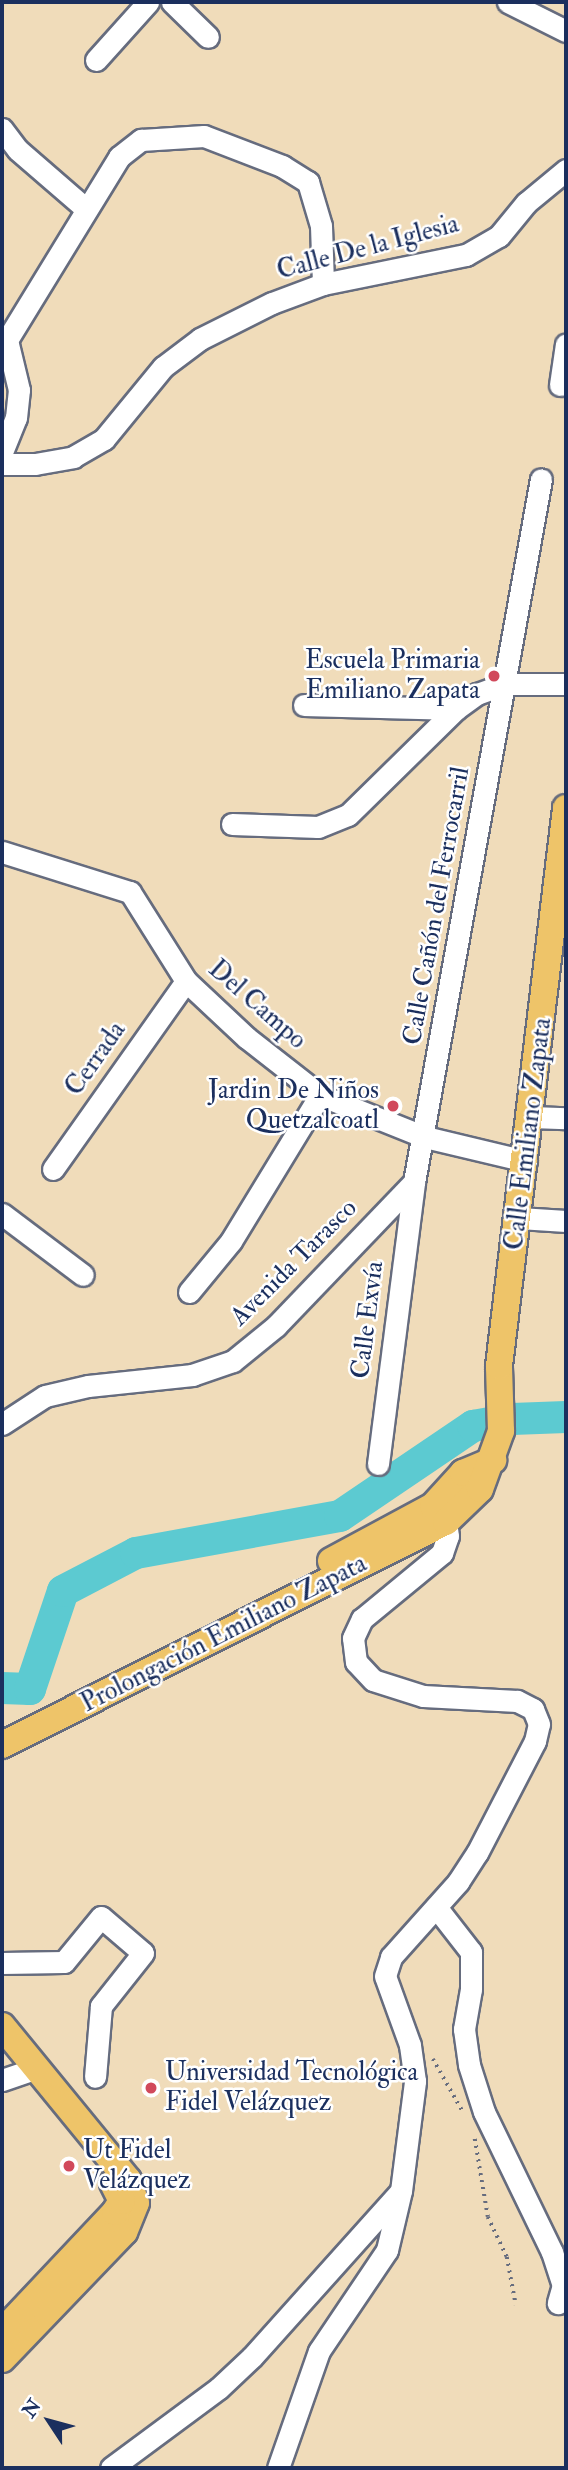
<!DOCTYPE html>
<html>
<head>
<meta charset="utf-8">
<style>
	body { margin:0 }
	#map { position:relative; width:568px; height:2470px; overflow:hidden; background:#f0dcba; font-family:"IM FELL Double Pica",serif }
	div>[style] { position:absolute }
	.river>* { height:32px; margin:-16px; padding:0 16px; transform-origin:16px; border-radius:16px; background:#5ccad1 }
	.path>* { height:3.5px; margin-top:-1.75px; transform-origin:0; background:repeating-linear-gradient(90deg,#666c7e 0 2px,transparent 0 7px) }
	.roads { filter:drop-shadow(2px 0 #666c7e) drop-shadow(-2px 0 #666c7e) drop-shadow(0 2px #666c7e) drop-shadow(0 -2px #666c7e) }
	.minor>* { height:21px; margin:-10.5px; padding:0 10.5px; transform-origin:10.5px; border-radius:10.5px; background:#fff }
	.major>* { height:26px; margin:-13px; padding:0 13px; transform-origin:13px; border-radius:13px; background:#eec469 }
	.dots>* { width:19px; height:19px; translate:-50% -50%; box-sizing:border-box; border:4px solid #fff; border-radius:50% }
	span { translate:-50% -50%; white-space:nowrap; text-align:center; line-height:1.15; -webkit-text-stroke:5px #fff; paint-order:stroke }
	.street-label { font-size:26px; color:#1b2f5e }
	.poi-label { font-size:26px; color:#1b2f5e }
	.right { translate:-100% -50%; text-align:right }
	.left { translate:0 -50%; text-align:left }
	.frame { position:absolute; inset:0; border:4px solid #1b2f5e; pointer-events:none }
	.north { position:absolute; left:14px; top:2386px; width:70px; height:70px; -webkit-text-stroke:5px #fff; paint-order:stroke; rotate:306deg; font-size:19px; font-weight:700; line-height:28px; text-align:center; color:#1b2f5e }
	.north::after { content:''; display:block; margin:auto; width:24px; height:32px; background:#1b2f5e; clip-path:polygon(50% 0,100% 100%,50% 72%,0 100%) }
</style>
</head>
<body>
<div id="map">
	<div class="river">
		<div style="left:2px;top:1688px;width:28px;rotate:2deg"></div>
		<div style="left:30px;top:1689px;width:103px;rotate:-71.4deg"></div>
		<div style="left:63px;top:1591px;width:82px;rotate:-27.5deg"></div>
		<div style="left:136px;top:1553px;width:207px;rotate:-10.3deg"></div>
		<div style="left:340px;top:1516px;width:161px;rotate:-34.1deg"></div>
		<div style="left:473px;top:1426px;width:40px;rotate:-10deg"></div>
		<div style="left:512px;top:1419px;width:54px;rotate:-2.1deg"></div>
	</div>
	<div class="path">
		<div style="left:433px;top:2059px;width:59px;rotate:60.4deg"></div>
		<div style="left:475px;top:2139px;width:79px;rotate:80.5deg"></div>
		<div style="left:488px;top:2217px;width:44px;rotate:64.6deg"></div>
		<div style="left:507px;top:2257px;width:49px;rotate:79.4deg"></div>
	</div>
	<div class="roads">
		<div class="minor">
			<div style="left:172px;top:2px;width:50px;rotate:44.2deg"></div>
			<div style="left:508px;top:2px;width:65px;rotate:26.6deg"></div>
			<div style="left:96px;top:60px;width:78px;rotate:-48.1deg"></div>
			<div style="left:2px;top:129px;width:26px;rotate:53deg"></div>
			<div style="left:18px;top:150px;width:90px;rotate:40.9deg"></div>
			<div style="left:560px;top:385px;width:41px;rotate:-81.7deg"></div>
			<div style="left:2px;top:452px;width:37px;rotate:-68deg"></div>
			<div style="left:16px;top:418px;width:28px;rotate:-84deg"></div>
			<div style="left:19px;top:390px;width:51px;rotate:-103.5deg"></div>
			<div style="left:7px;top:340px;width:215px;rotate:-58.5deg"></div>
			<div style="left:119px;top:157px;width:28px;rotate:-38deg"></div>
			<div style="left:141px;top:140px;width:63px;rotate:-3.6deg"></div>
			<div style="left:204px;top:136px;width:84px;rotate:21deg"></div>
			<div style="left:282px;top:166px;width:31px;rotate:32deg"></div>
			<div style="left:308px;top:182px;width:46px;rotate:73.5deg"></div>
			<div style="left:321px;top:226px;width:58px;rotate:88deg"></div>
			<div style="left:2px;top:464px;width:33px"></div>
			<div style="left:35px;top:464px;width:39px;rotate:-10deg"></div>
			<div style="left:73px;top:457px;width:36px;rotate:-30deg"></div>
			<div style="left:104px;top:439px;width:93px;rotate:-50.7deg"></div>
			<div style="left:163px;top:367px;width:46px;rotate:-37.1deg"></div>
			<div style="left:200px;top:339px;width:80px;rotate:-26.6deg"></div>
			<div style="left:272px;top:303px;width:54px;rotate:-20.4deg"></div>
			<div style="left:323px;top:284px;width:146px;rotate:-11.5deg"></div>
			<div style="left:466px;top:255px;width:38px;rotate:-30deg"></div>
			<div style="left:499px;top:236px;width:43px;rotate:-50.7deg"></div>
			<div style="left:526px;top:203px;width:52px;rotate:-39.5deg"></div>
			<div style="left:304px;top:705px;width:152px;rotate:1.5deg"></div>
			<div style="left:232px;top:824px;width:86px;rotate:2deg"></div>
			<div style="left:318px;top:827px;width:32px;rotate:-22deg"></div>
			<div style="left:348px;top:815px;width:151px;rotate:-44.5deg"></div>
			<div style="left:456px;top:709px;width:26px;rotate:-36deg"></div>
			<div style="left:477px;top:694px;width:29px;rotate:-20deg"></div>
			<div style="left:504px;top:684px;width:62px"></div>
			<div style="left:2px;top:852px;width:134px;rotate:17.4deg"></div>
			<div style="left:130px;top:892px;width:105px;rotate:57.8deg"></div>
			<div style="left:186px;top:981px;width:83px;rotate:43.1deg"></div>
			<div style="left:247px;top:1038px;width:93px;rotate:38deg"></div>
			<div style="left:320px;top:1095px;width:113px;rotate:21.8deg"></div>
			<div style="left:425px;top:1137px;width:104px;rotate:13.4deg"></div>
			<div style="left:531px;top:1117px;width:35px;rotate:2deg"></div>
			<div style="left:53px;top:1169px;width:230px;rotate:-54.7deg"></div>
			<div style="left:2px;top:1214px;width:101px;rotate:37deg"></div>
			<div style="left:519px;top:1218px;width:47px;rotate:3.7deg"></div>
			<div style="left:189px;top:1292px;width:66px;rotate:-50.5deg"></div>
			<div style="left:231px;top:1241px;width:171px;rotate:-58.6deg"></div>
			<div style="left:2px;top:1424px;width:51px;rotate:-33.1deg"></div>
			<div style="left:45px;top:1396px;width:44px;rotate:-13.1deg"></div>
			<div style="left:88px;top:1386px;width:105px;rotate:-6deg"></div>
			<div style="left:192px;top:1375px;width:43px;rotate:-18.9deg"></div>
			<div style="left:233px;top:1361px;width:55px;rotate:-39.1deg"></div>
			<div style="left:276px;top:1326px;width:199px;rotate:-46.2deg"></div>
			<div style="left:414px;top:1182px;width:714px;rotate:-79.76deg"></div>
			<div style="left:378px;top:1464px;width:284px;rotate:-82.7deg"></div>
			<div style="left:436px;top:1907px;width:57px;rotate:52.1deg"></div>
			<div style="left:471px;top:1952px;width:37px;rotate:90deg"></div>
			<div style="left:471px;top:1989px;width:41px;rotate:99.9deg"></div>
			<div style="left:464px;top:2029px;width:36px;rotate:82deg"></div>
			<div style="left:469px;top:2065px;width:49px;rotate:72.3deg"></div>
			<div style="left:484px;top:2112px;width:156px;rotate:64.1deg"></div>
			<div style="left:552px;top:2252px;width:35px;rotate:72deg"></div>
			<div style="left:563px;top:2285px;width:19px;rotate:106deg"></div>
			<div style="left:2px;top:1963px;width:62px;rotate:-0.9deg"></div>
			<div style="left:64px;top:1962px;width:58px;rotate:-50.6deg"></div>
			<div style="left:101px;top:1917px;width:55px;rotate:40.6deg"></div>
			<div style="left:143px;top:1953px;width:68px;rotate:128.4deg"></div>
			<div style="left:101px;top:2006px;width:71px;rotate:94.8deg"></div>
			<div style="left:2px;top:2080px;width:37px;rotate:-19deg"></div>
			<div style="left:111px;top:2468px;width:134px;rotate:-36.5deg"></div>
			<div style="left:219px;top:2388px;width:45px;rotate:-43.2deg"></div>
			<div style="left:252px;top:2357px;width:220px;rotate:-48.1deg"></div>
			<div style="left:278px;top:2468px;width:124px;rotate:-70.7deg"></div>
			<div style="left:319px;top:2351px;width:122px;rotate:-56deg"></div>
			<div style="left:387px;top:2250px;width:61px;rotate:-76.7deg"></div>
			<div style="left:401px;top:2191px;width:111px;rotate:-82.7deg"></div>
			<div style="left:415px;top:2081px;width:36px;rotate:-98deg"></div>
			<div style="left:410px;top:2045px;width:73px;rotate:-109.9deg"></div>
			<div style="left:385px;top:1976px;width:20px;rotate:-72deg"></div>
			<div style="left:391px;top:1957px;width:101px;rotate:-48.2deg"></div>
			<div style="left:458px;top:1882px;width:35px;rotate:-57deg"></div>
			<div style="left:477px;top:1853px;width:126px;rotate:-62.6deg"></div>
			<div style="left:535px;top:1741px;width:17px;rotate:-77deg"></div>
			<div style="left:539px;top:1724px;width:16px;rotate:-112deg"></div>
			<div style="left:533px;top:1709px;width:18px;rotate:-153deg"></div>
			<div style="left:517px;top:1701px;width:94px;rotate:-177deg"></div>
			<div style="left:423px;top:1696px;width:52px;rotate:-162.3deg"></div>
			<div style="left:373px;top:1680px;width:25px;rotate:-133deg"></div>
			<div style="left:356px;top:1662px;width:24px;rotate:-97deg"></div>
			<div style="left:353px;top:1638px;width:21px;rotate:-65deg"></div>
			<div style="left:362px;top:1619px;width:104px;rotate:-39.5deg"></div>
			<div style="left:442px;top:1553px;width:18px;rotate:-71deg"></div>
			<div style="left:448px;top:1536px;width:14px;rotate:-98deg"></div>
			<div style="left:446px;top:1522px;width:13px;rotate:-132deg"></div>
		</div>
		<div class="major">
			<div style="left:331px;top:1561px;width:116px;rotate:-28.3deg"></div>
			<div style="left:433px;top:1506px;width:45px;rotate:-47.7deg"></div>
			<div style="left:463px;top:1473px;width:33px;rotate:-23deg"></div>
			<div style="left:2px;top:1745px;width:497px;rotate:-26.7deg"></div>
			<div style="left:446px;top:1522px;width:47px;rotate:-44.1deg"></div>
			<div style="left:480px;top:1489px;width:62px;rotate:-70.1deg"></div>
			<div style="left:501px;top:1431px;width:65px;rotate:-91.8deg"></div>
			<div style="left:499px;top:1366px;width:562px;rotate:-83.15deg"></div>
			<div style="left:2px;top:2026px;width:199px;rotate:50.7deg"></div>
			<div style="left:128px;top:2180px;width:24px;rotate:71deg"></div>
			<div style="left:136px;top:2203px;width:31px;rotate:112deg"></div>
			<div style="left:124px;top:2232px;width:176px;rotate:133.8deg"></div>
			<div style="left:2px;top:2332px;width:165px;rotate:-46.7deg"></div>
			<div style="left:115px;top:2212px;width:13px;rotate:-58deg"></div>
			<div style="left:122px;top:2201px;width:20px;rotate:-117deg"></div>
		</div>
	</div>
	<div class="dots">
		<div style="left:494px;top:676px;background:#d1495b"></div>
		<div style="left:393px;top:1106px;background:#d1495b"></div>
		<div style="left:151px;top:2088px;background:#d1495b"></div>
		<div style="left:69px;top:2166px;background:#d1495b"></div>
	</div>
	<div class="street-label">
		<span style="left:368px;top:248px;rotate:-15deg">Calle De la Iglesia</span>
		<span style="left:437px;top:906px;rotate:-80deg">Calle Cañón del Ferrocarril</span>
		<span style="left:257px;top:1005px;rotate:41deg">Del Campo</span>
		<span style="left:96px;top:1059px;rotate:-55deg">Cerrada</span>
		<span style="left:529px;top:1134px;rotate:-83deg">Calle Emiliano Zapata</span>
		<span style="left:294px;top:1263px;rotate:-45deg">Avenida Tarasco</span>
		<span style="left:368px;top:1320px;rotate:-83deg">Calle Exvía</span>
		<span style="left:224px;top:1634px;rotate:-27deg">Prolongación Emiliano Zapata</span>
	</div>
	<div class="poi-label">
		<span class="right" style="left:480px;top:676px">Escuela Primaria<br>Emiliano Zapata</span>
		<span class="right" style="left:379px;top:1106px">Jardin De Niños<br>Quetzalcoatl</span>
		<span class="left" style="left:165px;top:2088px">Universidad Tecnológica<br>Fidel Velázquez</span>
		<span class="left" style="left:83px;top:2166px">Ut Fidel<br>Velázquez</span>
	</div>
	<div class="frame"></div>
	<div class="north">N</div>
</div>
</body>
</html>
